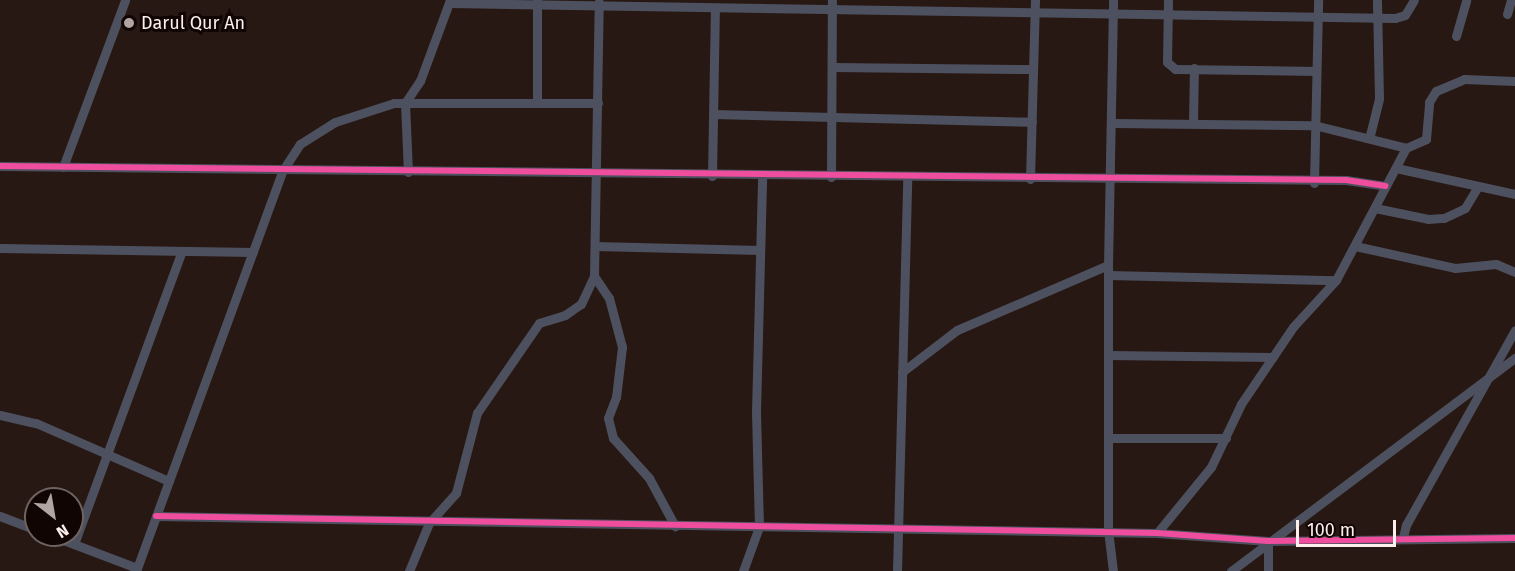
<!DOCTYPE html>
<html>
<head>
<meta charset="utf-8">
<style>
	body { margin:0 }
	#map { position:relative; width:1515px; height:571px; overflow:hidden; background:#281813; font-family:"Fira Sans",sans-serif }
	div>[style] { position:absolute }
	.minor>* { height:9px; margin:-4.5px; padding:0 4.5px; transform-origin:4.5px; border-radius:4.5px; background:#4d515f }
	.cycleway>* { height:6px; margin:-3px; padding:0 3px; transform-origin:3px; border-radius:3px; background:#ef4d9e }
	.dots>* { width:16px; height:16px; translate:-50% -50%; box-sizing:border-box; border:3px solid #100502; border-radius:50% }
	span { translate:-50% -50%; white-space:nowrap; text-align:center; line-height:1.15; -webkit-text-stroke:6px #100502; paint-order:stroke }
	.poi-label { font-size:18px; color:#fcefec }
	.left { translate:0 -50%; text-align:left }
	.north { position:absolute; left:24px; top:487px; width:60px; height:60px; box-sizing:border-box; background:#100502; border:2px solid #6e6360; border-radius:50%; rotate:149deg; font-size:16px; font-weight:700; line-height:24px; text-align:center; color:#fcefec }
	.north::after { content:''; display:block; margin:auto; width:21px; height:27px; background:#b2a4a0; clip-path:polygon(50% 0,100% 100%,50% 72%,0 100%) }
	.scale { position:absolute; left:1296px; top:520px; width:100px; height:27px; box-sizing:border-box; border:3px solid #fcefec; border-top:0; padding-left:8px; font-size:18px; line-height:21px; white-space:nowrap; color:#fcefec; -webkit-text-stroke:4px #100502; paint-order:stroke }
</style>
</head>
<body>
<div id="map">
	<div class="minor">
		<div style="left:537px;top:0;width:103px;rotate:90deg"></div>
		<div style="left:1168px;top:0;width:62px;rotate:90.9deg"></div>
		<div style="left:1167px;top:62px;width:11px;rotate:41deg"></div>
		<div style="left:1175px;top:69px;width:141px;rotate:0.8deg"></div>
		<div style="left:449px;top:3px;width:946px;rotate:0.91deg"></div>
		<div style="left:1395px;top:18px;width:10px;rotate:-17deg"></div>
		<div style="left:1405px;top:15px;width:17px;rotate:-59deg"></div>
		<div style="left:1507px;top:14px;width:15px;rotate:-74deg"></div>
		<div style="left:1456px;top:36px;width:37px;rotate:-74deg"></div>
		<div style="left:832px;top:67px;width:201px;rotate:0.6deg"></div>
		<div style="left:713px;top:114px;width:319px;rotate:1.4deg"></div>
		<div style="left:1111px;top:123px;width:203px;rotate:0.6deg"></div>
		<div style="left:1314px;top:125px;width:95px;rotate:14deg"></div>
		<div style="left:1406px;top:148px;width:22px;rotate:-24deg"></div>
		<div style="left:1426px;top:139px;width:37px;rotate:-85deg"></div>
		<div style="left:1429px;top:102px;width:13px;rotate:-58deg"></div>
		<div style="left:1436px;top:91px;width:30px;rotate:-23deg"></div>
		<div style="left:1464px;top:79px;width:51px;rotate:2.2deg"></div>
		<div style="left:1193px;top:123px;width:55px;rotate:-89deg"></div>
		<div style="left:1370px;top:135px;width:38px;rotate:-76deg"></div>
		<div style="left:1379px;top:98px;width:98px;rotate:-91.2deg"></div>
		<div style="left:0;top:166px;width:1346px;rotate:0.6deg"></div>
		<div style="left:1346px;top:180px;width:40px;rotate:8.5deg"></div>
		<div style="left:63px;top:167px;width:178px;rotate:-69.6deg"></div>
		<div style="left:1396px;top:168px;width:122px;rotate:12.3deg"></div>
		<div style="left:408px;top:172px;width:69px;rotate:-92.5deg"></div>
		<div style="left:405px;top:103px;width:27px;rotate:-56deg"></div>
		<div style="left:420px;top:81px;width:86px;rotate:-69.7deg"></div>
		<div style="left:712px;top:176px;width:168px;rotate:-89deg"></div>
		<div style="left:831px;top:177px;width:177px;rotate:-89.7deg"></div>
		<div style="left:1030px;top:179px;width:179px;rotate:-88.4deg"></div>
		<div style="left:1314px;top:183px;width:183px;rotate:-88.7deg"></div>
		<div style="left:1375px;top:208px;width:54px;rotate:11.7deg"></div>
		<div style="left:1428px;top:219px;width:16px;rotate:-4deg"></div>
		<div style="left:1444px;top:218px;width:23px;rotate:-25deg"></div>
		<div style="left:1465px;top:208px;width:23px;rotate:-59deg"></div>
		<div style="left:595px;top:246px;width:165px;rotate:1.4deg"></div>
		<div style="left:1355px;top:246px;width:102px;rotate:12.4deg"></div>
		<div style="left:1455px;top:268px;width:41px;rotate:-5.6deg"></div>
		<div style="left:1496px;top:264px;width:21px;rotate:23deg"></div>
		<div style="left:0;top:248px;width:253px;rotate:0.9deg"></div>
		<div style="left:1108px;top:275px;width:228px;rotate:1.3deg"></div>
		<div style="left:594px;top:276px;width:27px;rotate:56deg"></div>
		<div style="left:609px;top:298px;width:51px;rotate:75.1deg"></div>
		<div style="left:622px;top:347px;width:50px;rotate:96.8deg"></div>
		<div style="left:616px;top:397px;width:22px;rotate:111deg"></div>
		<div style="left:608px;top:418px;width:21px;rotate:76deg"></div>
		<div style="left:613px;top:438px;width:54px;rotate:48deg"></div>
		<div style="left:649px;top:478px;width:55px;rotate:61.6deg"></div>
		<div style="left:1108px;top:355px;width:165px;rotate:0.7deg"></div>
		<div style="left:902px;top:372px;width:69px;rotate:-37.4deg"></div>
		<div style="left:957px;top:330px;width:164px;rotate:-23.3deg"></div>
		<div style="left:0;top:415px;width:37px;rotate:13deg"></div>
		<div style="left:36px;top:423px;width:145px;rotate:23.6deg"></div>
		<div style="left:1108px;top:438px;width:118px"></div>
		<div style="left:0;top:516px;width:39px;rotate:21deg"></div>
		<div style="left:156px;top:516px;width:1001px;rotate:0.97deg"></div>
		<div style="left:1157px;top:533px;width:111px;rotate:4.1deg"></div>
		<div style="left:1268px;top:541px;width:247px;rotate:-0.7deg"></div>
		<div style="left:1157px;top:533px;width:85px;rotate:-50.7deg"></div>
		<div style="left:1211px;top:467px;width:70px;rotate:-64.5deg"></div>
		<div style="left:1241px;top:404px;width:93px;rotate:-56deg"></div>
		<div style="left:1293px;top:327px;width:64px;rotate:-47.5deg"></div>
		<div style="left:1336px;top:280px;width:149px;rotate:-62.1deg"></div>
		<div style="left:50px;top:535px;width:93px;rotate:20.8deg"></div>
		<div style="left:1403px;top:537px;width:12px;rotate:-76deg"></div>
		<div style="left:1406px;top:525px;width:223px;rotate:-60.8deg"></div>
		<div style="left:1268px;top:541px;width:30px;rotate:90deg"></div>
		<div style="left:74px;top:544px;width:312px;rotate:-69.8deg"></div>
		<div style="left:136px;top:571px;width:427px;rotate:-69.9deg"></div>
		<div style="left:283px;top:170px;width:31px;rotate:-57deg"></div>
		<div style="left:300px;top:144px;width:41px;rotate:-32.2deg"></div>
		<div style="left:335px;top:122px;width:62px;rotate:-17.9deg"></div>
		<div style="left:394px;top:103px;width:204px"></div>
		<div style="left:409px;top:571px;width:52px;rotate:-67.4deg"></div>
		<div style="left:429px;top:523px;width:40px;rotate:-48deg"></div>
		<div style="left:456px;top:493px;width:83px;rotate:-75.3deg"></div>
		<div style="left:477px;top:413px;width:109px;rotate:-55.4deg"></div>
		<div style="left:539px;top:323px;width:27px;rotate:-17deg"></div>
		<div style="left:565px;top:315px;width:19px;rotate:-35deg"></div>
		<div style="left:581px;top:304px;width:31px;rotate:-65deg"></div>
		<div style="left:594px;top:276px;width:274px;rotate:-89deg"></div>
		<div style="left:743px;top:571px;width:47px;rotate:-70deg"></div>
		<div style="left:759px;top:527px;width:115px;rotate:-91.5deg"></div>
		<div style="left:756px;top:412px;width:236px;rotate:-88.5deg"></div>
		<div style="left:897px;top:571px;width:393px;rotate:-88.5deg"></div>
		<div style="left:1113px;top:571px;width:39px;rotate:-97deg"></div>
		<div style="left:1108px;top:532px;width:267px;rotate:-90deg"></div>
		<div style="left:1108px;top:265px;width:265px;rotate:-88.9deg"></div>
		<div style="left:1231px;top:571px;width:355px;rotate:-36.9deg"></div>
	</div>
	<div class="cycleway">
		<div style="left:0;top:166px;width:1346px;rotate:0.6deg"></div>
		<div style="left:1346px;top:180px;width:40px;rotate:8.5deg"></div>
		<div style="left:156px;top:516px;width:1001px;rotate:0.97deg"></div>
		<div style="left:1157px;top:533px;width:111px;rotate:4.1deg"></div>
		<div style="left:1268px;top:541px;width:247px;rotate:-0.7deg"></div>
	</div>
	<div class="dots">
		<div style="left:129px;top:23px;background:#b2a4a0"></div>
	</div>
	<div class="poi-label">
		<span class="left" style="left:141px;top:23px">Darul Qur An</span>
	</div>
	<div class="north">N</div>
	<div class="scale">100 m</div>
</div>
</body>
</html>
